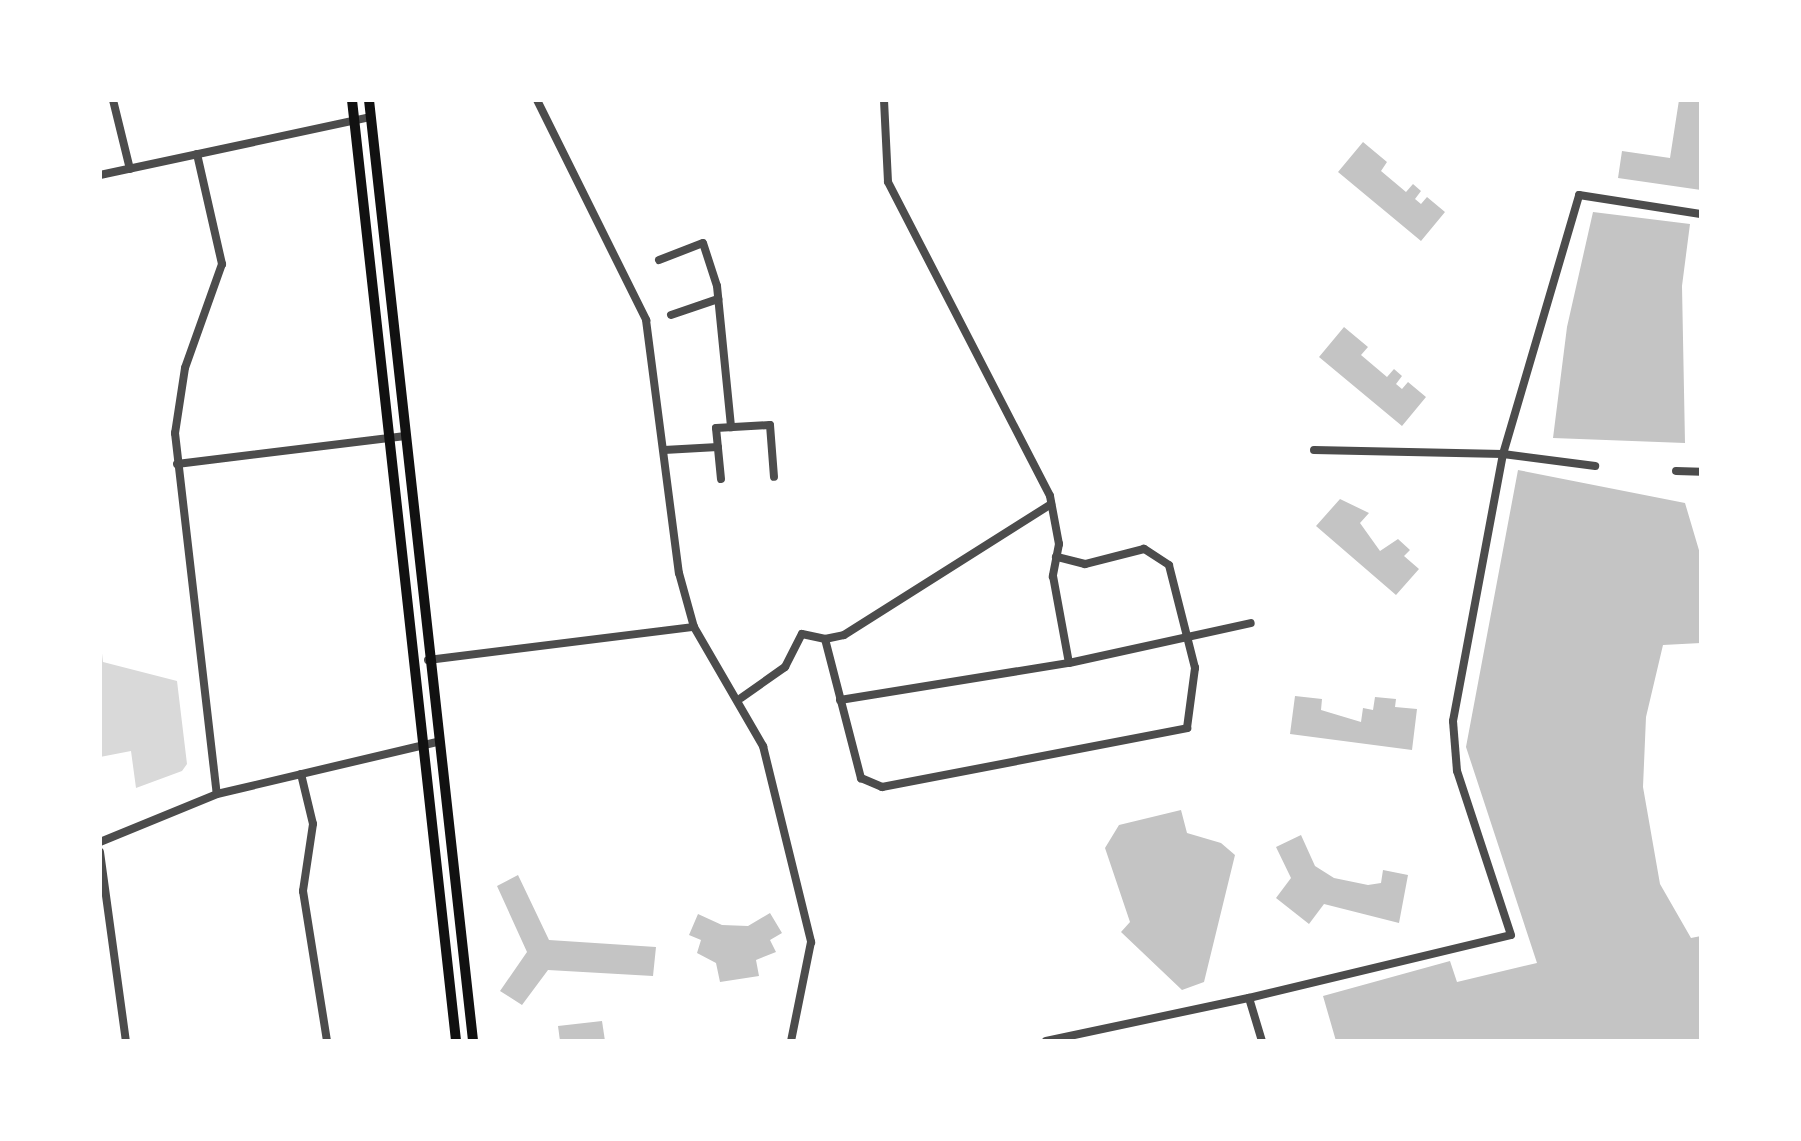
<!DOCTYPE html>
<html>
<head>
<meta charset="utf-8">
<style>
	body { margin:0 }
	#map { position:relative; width:1801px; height:1141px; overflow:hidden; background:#fff; font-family:Helvetica,sans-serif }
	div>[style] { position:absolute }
	.water>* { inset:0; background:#d9d9d9 }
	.building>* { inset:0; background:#c4c4c4 }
	.minor>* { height:8px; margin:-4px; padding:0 4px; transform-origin:4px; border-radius:4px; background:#4c4c4c }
	.secondary>* { height:10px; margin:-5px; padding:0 5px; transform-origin:5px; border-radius:5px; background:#111 }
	span { translate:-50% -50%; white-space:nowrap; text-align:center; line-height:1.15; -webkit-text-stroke:8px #fff; paint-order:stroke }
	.frame { position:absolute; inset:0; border:102px solid #fff; pointer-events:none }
</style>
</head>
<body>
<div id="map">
	<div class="water">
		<div style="clip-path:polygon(100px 636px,103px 662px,177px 681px,187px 764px,182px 771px,136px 788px,131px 751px,100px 757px)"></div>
	</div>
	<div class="building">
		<div style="clip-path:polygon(1679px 100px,1701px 100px,1701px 190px,1618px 178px,1622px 151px,1670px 158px)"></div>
		<div style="clip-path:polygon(1363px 142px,1387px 162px,1381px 171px,1406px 192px,1413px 184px,1421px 191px,1415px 199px,1421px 204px,1427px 197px,1445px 212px,1421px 241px,1338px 172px)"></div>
		<div style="clip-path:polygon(1593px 212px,1690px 224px,1682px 286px,1685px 443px,1553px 438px,1567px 327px)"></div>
		<div style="clip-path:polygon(1344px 327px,1368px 347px,1361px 355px,1387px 377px,1394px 369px,1402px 376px,1396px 384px,1402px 389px,1408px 382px,1426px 397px,1402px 426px,1319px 357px)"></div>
		<div style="clip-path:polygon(1518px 470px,1685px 503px,1701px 557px,1701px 643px,1663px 645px,1646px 717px,1643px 787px,1660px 884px,1691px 938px,1701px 936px,1701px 1041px,1336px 1041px,1323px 996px,1450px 961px,1457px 982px,1537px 963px,1466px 747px)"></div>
		<div style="clip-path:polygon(1340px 499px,1369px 513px,1360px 523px,1380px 551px,1398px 539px,1410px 550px,1404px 556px,1419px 569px,1396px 595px,1316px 526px)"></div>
		<div style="clip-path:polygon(1295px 696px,1322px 699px,1321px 710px,1361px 722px,1363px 708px,1373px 710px,1375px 697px,1396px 699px,1395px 707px,1417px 709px,1412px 750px,1290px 734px)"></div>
		<div style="clip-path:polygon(1181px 810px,1187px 833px,1221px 843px,1235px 855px,1204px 982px,1182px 990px,1121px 932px,1130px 922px,1105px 848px,1119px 825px)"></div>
		<div style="clip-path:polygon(1301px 835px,1315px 866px,1334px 878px,1368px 885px,1381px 883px,1383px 870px,1408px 875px,1399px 923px,1324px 904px,1309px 924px,1276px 898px,1291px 878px,1276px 847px)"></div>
		<div style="clip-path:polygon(518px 875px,549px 940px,656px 947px,653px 976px,548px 970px,522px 1005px,500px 991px,527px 952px,497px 886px)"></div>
		<div style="clip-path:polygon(770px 913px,782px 933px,770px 940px,776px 952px,756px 960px,759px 976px,720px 982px,716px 963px,697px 953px,701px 940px,689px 935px,698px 914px,722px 925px,748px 926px)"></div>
		<div style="clip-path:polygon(602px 1021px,605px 1041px,560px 1041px,558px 1026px)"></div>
	</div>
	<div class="minor">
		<div style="left:113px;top:100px;width:71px;rotate:76.2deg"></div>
		<div style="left:537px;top:100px;width:246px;rotate:63.6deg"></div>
		<div style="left:646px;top:320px;width:255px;rotate:82.6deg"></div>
		<div style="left:679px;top:573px;width:56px;rotate:74.5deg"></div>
		<div style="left:694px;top:627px;width:138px;rotate:59.9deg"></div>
		<div style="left:763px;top:746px;width:202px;rotate:76.2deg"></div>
		<div style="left:811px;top:942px;width:101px;rotate:101.4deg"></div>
		<div style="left:884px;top:100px;width:82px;rotate:87.2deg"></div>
		<div style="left:888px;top:182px;width:353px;rotate:62.7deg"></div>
		<div style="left:1050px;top:496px;width:49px;rotate:79.4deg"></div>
		<div style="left:1059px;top:544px;width:33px;rotate:101deg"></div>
		<div style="left:1053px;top:576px;width:88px;rotate:79.6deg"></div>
		<div style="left:197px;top:154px;width:113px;rotate:77.2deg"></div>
		<div style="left:222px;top:264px;width:110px;rotate:109.6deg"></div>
		<div style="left:185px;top:368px;width:66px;rotate:98.7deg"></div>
		<div style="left:175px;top:433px;width:363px;rotate:83.4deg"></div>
		<div style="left:100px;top:175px;width:276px;rotate:-12.1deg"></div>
		<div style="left:659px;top:260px;width:47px;rotate:-21.1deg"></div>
		<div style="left:703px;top:243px;width:45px;rotate:72deg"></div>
		<div style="left:717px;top:286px;width:142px;rotate:84.3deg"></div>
		<div style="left:671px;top:315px;width:50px;rotate:-18.8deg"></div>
		<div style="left:664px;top:450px;width:54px;rotate:-3.2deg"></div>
		<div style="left:1314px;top:450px;width:189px;rotate:1.2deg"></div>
		<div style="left:1503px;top:454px;width:93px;rotate:7.4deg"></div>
		<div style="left:177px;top:464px;width:230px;rotate:-7deg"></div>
		<div style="left:1676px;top:471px;width:25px;rotate:2deg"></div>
		<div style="left:721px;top:479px;width:51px;rotate:-95.6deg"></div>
		<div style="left:716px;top:428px;width:54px;rotate:-3.2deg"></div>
		<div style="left:770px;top:425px;width:52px;rotate:85.6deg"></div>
		<div style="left:825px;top:639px;width:144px;rotate:75.5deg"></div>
		<div style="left:861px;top:778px;width:23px;rotate:23deg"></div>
		<div style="left:882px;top:787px;width:311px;rotate:-10.9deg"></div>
		<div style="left:1187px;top:728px;width:61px;rotate:-82.4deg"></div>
		<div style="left:1195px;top:668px;width:106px;rotate:-104.2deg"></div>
		<div style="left:1169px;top:565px;width:30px;rotate:-147deg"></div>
		<div style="left:1144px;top:549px;width:61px;rotate:165.7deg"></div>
		<div style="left:1085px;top:564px;width:30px;rotate:-166deg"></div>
		<div style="left:428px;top:660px;width:268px;rotate:-7.1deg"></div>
		<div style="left:741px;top:698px;width:54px;rotate:-35.2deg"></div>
		<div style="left:785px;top:667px;width:37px;rotate:-63deg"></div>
		<div style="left:802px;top:634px;width:24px;rotate:12deg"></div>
		<div style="left:825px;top:639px;width:19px;rotate:-12deg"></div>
		<div style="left:844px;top:635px;width:245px;rotate:-32.3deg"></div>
		<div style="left:840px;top:700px;width:232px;rotate:-9.2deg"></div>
		<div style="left:1069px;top:663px;width:186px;rotate:-12.4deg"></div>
		<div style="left:301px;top:774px;width:51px;rotate:76.5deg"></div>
		<div style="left:313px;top:824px;width:68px;rotate:98.5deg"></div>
		<div style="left:303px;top:891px;width:152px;rotate:80.9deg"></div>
		<div style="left:100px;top:842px;width:126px;rotate:-22.3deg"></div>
		<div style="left:217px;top:794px;width:226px;rotate:-13.3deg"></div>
		<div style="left:100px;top:852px;width:191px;rotate:82.2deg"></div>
		<div style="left:1249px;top:998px;width:269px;rotate:-13.5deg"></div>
		<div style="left:1511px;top:935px;width:173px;rotate:-108.2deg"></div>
		<div style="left:1457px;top:771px;width:50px;rotate:-94.6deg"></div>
		<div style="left:1453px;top:721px;width:272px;rotate:-79.4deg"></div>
		<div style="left:1503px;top:454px;width:270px;rotate:-73.6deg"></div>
		<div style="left:1579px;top:195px;width:123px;rotate:8.9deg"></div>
		<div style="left:1046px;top:1041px;width:208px;rotate:-12deg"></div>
		<div style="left:1249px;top:998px;width:45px;rotate:73.2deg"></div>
	</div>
	<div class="secondary">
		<div style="left:352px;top:100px;width:947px;rotate:83.69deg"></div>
		<div style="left:369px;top:100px;width:947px;rotate:83.69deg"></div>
	</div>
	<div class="frame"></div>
</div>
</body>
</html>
